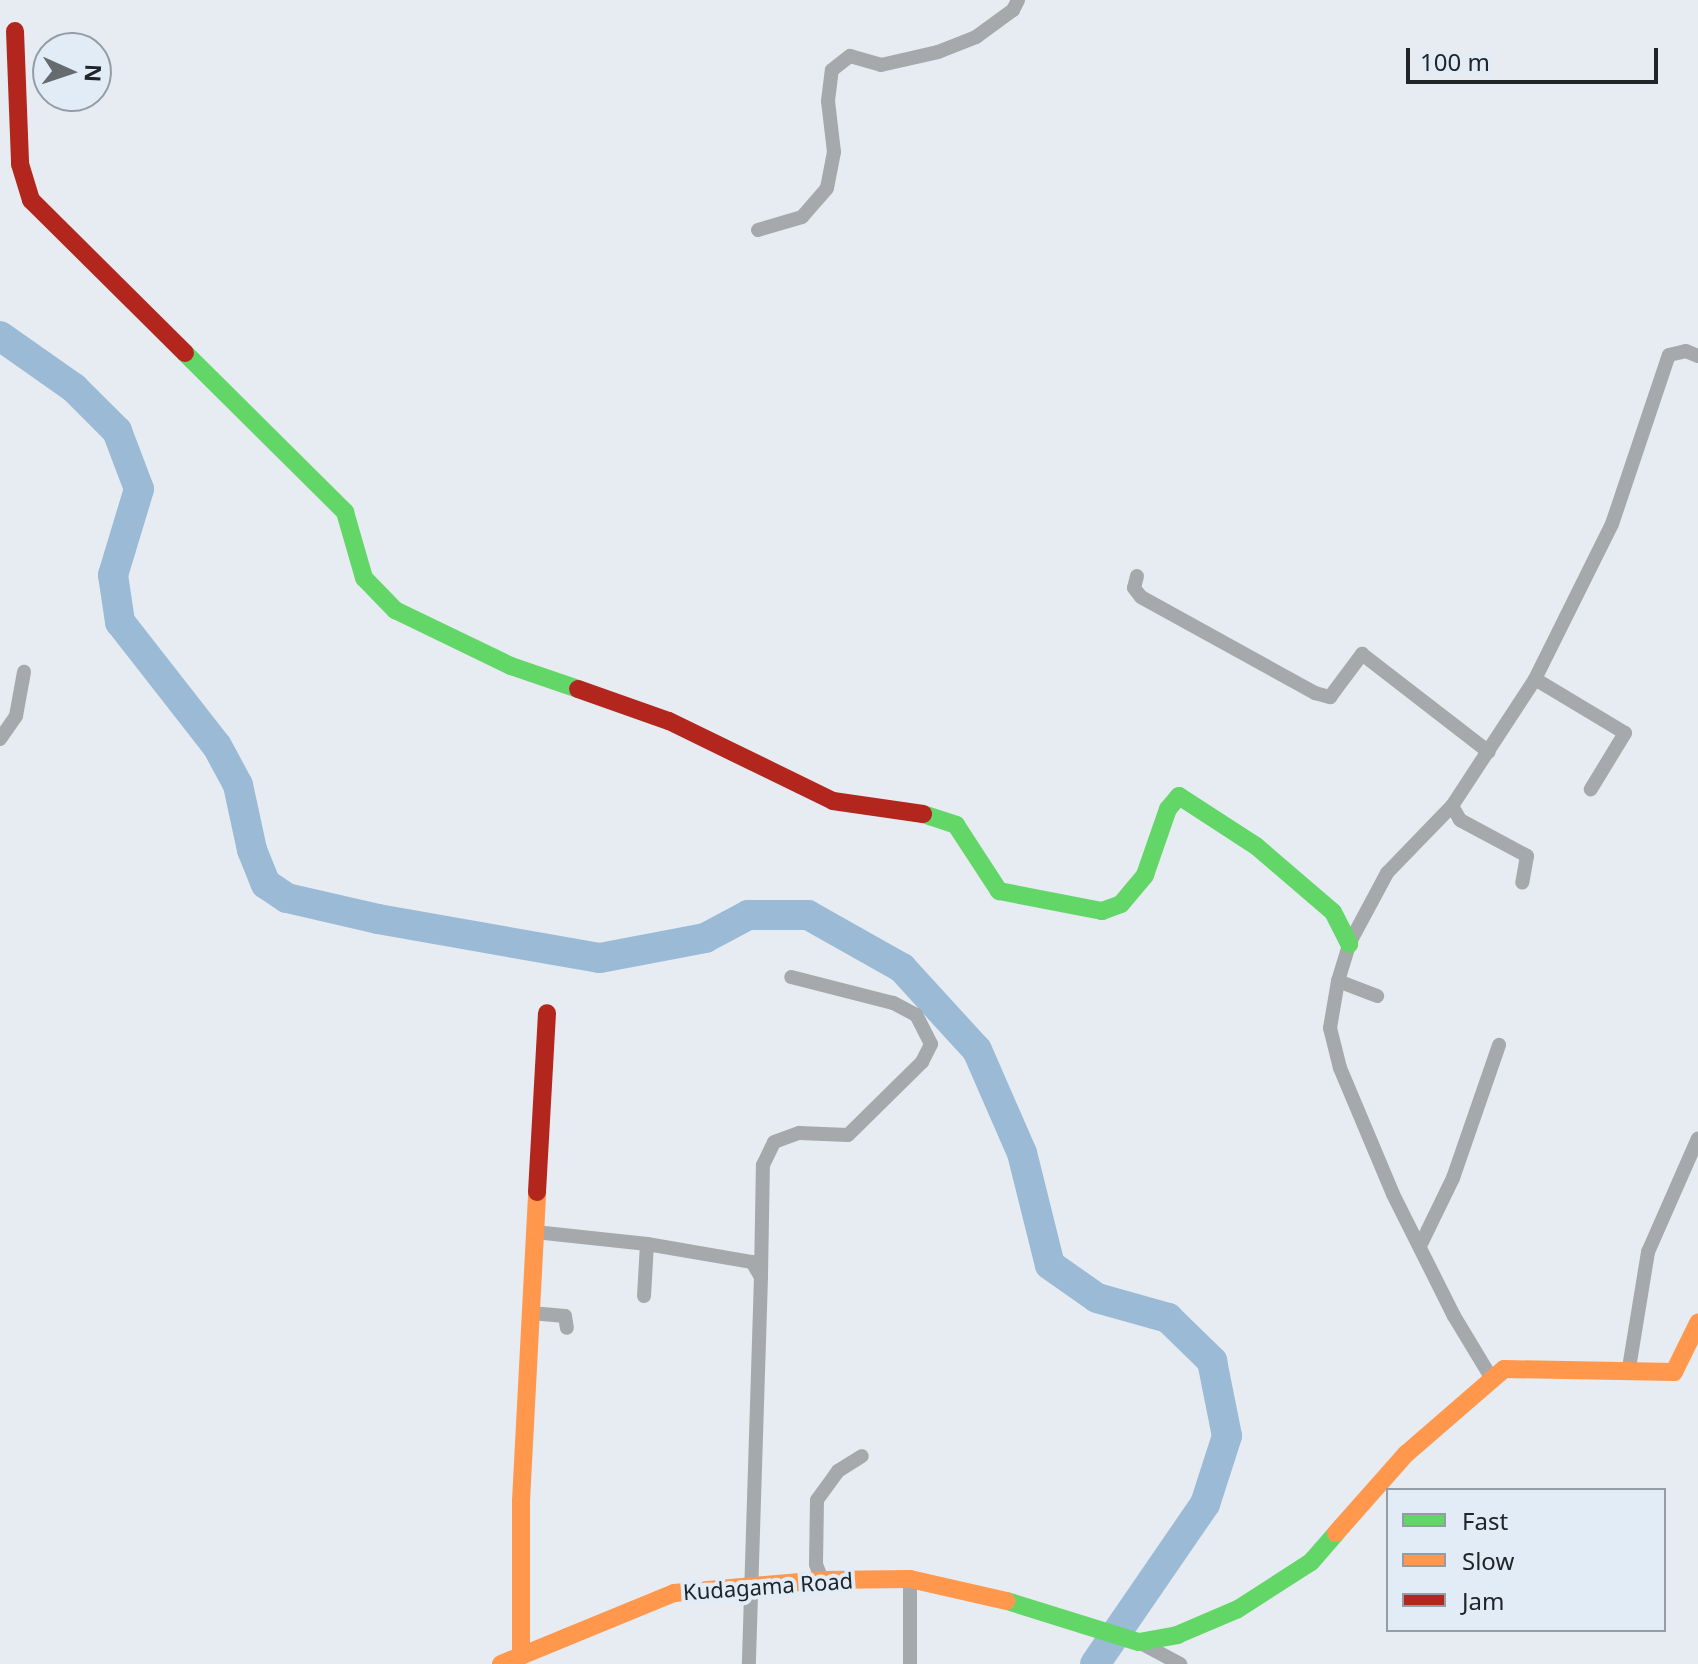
<!DOCTYPE html>
<html>
<head>
<meta charset="utf-8">
<style>
	body { margin:0 }
	#map { position:relative; width:1698px; height:1664px; overflow:hidden; background:#e6ecf2; font-family:"Noto Sans",sans-serif }
	div>[style] { position:absolute }
	.river>* { height:30px; margin:-15px; padding:0 15px; transform-origin:15px; border-radius:15px; background:#9bbad6 }
	.street>* { height:14px; margin:-7px; padding:0 7px; transform-origin:7px; border-radius:7px; background:#a6a9ac }
	.fast>* { height:18px; margin:-9px; padding:0 9px; transform-origin:9px; border-radius:9px; background:#63d668 }
	.slow>* { height:18px; margin:-9px; padding:0 9px; transform-origin:9px; border-radius:9px; background:#ff974d }
	.jam>* { height:18px; margin:-9px; padding:0 9px; transform-origin:9px; border-radius:9px; background:#b3261e }
	span { translate:-50% -50%; white-space:nowrap; text-align:center; line-height:1.15; -webkit-text-stroke:8px #e1ecf7; paint-order:stroke }
	.street-label { font-size:22px; color:#202529 }
	.legend { position:absolute; left:1386px; top:1488px; width:280px; height:144px; box-sizing:border-box; background:#e1ecf7; border:2px solid #949ca5; margin:0; padding:10px 14px; list-style:none; font-size:24px; color:#202529 }
	.legend li { display:flex; align-items:center; gap:16px; height:40px }
	.legend b { width:40px; border:2px solid #949ca5 }
	.north { position:absolute; left:32px; top:32px; width:80px; height:80px; box-sizing:border-box; background:#e1ecf7; border:2px solid #949ca5; border-radius:50%; rotate:93deg; font-size:22px; font-weight:700; line-height:32px; text-align:center; color:#202529 }
	.north::after { content:''; display:block; margin:auto; width:28px; height:36px; background:#656b6f; clip-path:polygon(50% 0,100% 100%,50% 72%,0 100%) }
	.scale { position:absolute; left:1406px; top:48px; width:252px; height:36px; box-sizing:border-box; border:4px solid #202529; border-top:0; padding-left:10px; font-size:24px; line-height:28px; white-space:nowrap; color:#202529; -webkit-text-stroke:6px #e1ecf7; paint-order:stroke }
</style>
</head>
<body>
<div id="map">
	<div class="river">
		<div style="left:0;top:336px;width:90px;rotate:35.1deg"></div>
		<div style="left:74px;top:388px;width:61px;rotate:45deg"></div>
		<div style="left:117px;top:431px;width:62px;rotate:69.2deg"></div>
		<div style="left:139px;top:489px;width:90px;rotate:106.8deg"></div>
		<div style="left:113px;top:575px;width:48px;rotate:81.5deg"></div>
		<div style="left:120px;top:622px;width:157px;rotate:52deg"></div>
		<div style="left:217px;top:746px;width:44px;rotate:61.7deg"></div>
		<div style="left:238px;top:785px;width:66px;rotate:77.8deg"></div>
		<div style="left:252px;top:850px;width:37px;rotate:68deg"></div>
		<div style="left:266px;top:884px;width:25px;rotate:34deg"></div>
		<div style="left:287px;top:898px;width:93px;rotate:13deg"></div>
		<div style="left:378px;top:919px;width:225px;rotate:10deg"></div>
		<div style="left:600px;top:958px;width:107px;rotate:-10.8deg"></div>
		<div style="left:705px;top:938px;width:49px;rotate:-28.1deg"></div>
		<div style="left:748px;top:915px;width:60px"></div>
		<div style="left:808px;top:915px;width:108px;rotate:29.4deg"></div>
		<div style="left:902px;top:968px;width:111px;rotate:47.6deg"></div>
		<div style="left:977px;top:1050px;width:112px;rotate:66.4deg"></div>
		<div style="left:1022px;top:1153px;width:115px;rotate:76deg"></div>
		<div style="left:1050px;top:1265px;width:57px;rotate:35.1deg"></div>
		<div style="left:1097px;top:1298px;width:74px;rotate:15.7deg"></div>
		<div style="left:1168px;top:1318px;width:62px;rotate:44.3deg"></div>
		<div style="left:1212px;top:1361px;width:76px;rotate:78.7deg"></div>
		<div style="left:1227px;top:1436px;width:71px;rotate:107.9deg"></div>
		<div style="left:1205px;top:1504px;width:194px;rotate:124.5deg"></div>
	</div>
	<div class="street">
		<div style="left:758px;top:230px;width:46px;rotate:-16.5deg"></div>
		<div style="left:802px;top:217px;width:38px;rotate:-49deg"></div>
		<div style="left:827px;top:188px;width:37px;rotate:-79deg"></div>
		<div style="left:834px;top:152px;width:51px;rotate:-96.7deg"></div>
		<div style="left:828px;top:101px;width:31px;rotate:-83deg"></div>
		<div style="left:832px;top:70px;width:23px;rotate:-38deg"></div>
		<div style="left:850px;top:56px;width:32px;rotate:16deg"></div>
		<div style="left:881px;top:65px;width:58px;rotate:-12.8deg"></div>
		<div style="left:938px;top:52px;width:41px;rotate:-21.5deg"></div>
		<div style="left:976px;top:37px;width:46px;rotate:-36.1deg"></div>
		<div style="left:1013px;top:10px;width:11px;rotate:-63deg"></div>
		<div style="left:1137px;top:576px;width:12px;rotate:104deg"></div>
		<div style="left:1134px;top:588px;width:11px;rotate:52deg"></div>
		<div style="left:1141px;top:597px;width:199px;rotate:28.9deg"></div>
		<div style="left:1315px;top:693px;width:16px;rotate:15deg"></div>
		<div style="left:1330px;top:697px;width:54px;rotate:-53.3deg"></div>
		<div style="left:1362px;top:654px;width:160px;rotate:37.7deg"></div>
		<div style="left:1535px;top:679px;width:105px;rotate:31deg"></div>
		<div style="left:1625px;top:733px;width:66px;rotate:121.3deg"></div>
		<div style="left:0;top:739px;width:28px;rotate:-55deg"></div>
		<div style="left:16px;top:716px;width:45px;rotate:-79.7deg"></div>
		<div style="left:1452px;top:806px;width:16px;rotate:60deg"></div>
		<div style="left:1460px;top:820px;width:76px;rotate:28.2deg"></div>
		<div style="left:1527px;top:856px;width:27px;rotate:100deg"></div>
		<div style="left:1338px;top:981px;width:42px;rotate:21deg"></div>
		<div style="left:535px;top:1232px;width:113px;rotate:6.1deg"></div>
		<div style="left:647px;top:1244px;width:107px;rotate:9.7deg"></div>
		<div style="left:752px;top:1262px;width:17px;rotate:59deg"></div>
		<div style="left:761px;top:1277px;width:387px;rotate:91.8deg"></div>
		<div style="left:1420px;top:1246px;width:76px;rotate:-64.1deg"></div>
		<div style="left:1453px;top:1178px;width:141px;rotate:-70.9deg"></div>
		<div style="left:761px;top:1275px;width:110px;rotate:-89deg"></div>
		<div style="left:763px;top:1165px;width:25px;rotate:-64deg"></div>
		<div style="left:774px;top:1142px;width:27px;rotate:-20deg"></div>
		<div style="left:799px;top:1133px;width:49px;rotate:2.3deg"></div>
		<div style="left:848px;top:1135px;width:104px;rotate:-44.6deg"></div>
		<div style="left:922px;top:1062px;width:20px;rotate:-63deg"></div>
		<div style="left:931px;top:1044px;width:33px;rotate:-117deg"></div>
		<div style="left:916px;top:1015px;width:26px;rotate:-152deg"></div>
		<div style="left:893px;top:1003px;width:105px;rotate:-165.7deg"></div>
		<div style="left:644px;top:1296px;width:52px;rotate:-86.7deg"></div>
		<div style="left:531px;top:1313px;width:34px;rotate:5deg"></div>
		<div style="left:565px;top:1316px;width:12px;rotate:81deg"></div>
		<div style="left:1629px;top:1368px;width:118px;rotate:-80.7deg"></div>
		<div style="left:1648px;top:1252px;width:124px;rotate:-66.3deg"></div>
		<div style="left:1492px;top:1379px;width:74px;rotate:-121.1deg"></div>
		<div style="left:1454px;top:1316px;width:136px;rotate:-116.6deg"></div>
		<div style="left:1393px;top:1194px;width:137px;rotate:-112.8deg"></div>
		<div style="left:1340px;top:1068px;width:41px;rotate:-104deg"></div>
		<div style="left:1330px;top:1028px;width:48px;rotate:-80.3deg"></div>
		<div style="left:1338px;top:981px;width:39px;rotate:-73deg"></div>
		<div style="left:1349px;top:944px;width:81px;rotate:-61.8deg"></div>
		<div style="left:1387px;top:873px;width:93px;rotate:-45.9deg"></div>
		<div style="left:1452px;top:806px;width:152px;rotate:-56.8deg"></div>
		<div style="left:1535px;top:679px;width:173px;rotate:-63.6deg"></div>
		<div style="left:1612px;top:524px;width:178px;rotate:-71.4deg"></div>
		<div style="left:1669px;top:355px;width:17px;rotate:-13deg"></div>
		<div style="left:1686px;top:351px;width:13px;rotate:23deg"></div>
		<div style="left:910px;top:1579px;width:85px;rotate:90deg"></div>
		<div style="left:822px;top:1580px;width:17px;rotate:-111deg"></div>
		<div style="left:816px;top:1564px;width:64px;rotate:-89.1deg"></div>
		<div style="left:817px;top:1500px;width:36px;rotate:-54deg"></div>
		<div style="left:838px;top:1471px;width:28px;rotate:-32deg"></div>
		<div style="left:1139px;top:1642px;width:47px;rotate:28.2deg"></div>
	</div>
	<div class="fast">
		<div style="left:185px;top:353px;width:226px;rotate:44.8deg"></div>
		<div style="left:345px;top:512px;width:69px;rotate:73.9deg"></div>
		<div style="left:364px;top:578px;width:45px;rotate:45.9deg"></div>
		<div style="left:395px;top:610px;width:129px;rotate:25.8deg"></div>
		<div style="left:511px;top:666px;width:71px;rotate:18.9deg"></div>
		<div style="left:923px;top:814px;width:35px;rotate:18deg"></div>
		<div style="left:956px;top:825px;width:79px;rotate:56.9deg"></div>
		<div style="left:999px;top:891px;width:105px;rotate:11deg"></div>
		<div style="left:1102px;top:911px;width:20px;rotate:-20deg"></div>
		<div style="left:1121px;top:904px;width:38px;rotate:-50deg"></div>
		<div style="left:1145px;top:875px;width:70px;rotate:-70.8deg"></div>
		<div style="left:1168px;top:809px;width:17px;rotate:-50deg"></div>
		<div style="left:1179px;top:796px;width:92px;rotate:33deg"></div>
		<div style="left:1256px;top:846px;width:101px;rotate:40.6deg"></div>
		<div style="left:1333px;top:912px;width:36px;rotate:63deg"></div>
		<div style="left:1007px;top:1601px;width:138px;rotate:17.3deg"></div>
		<div style="left:1139px;top:1642px;width:39px;rotate:-10deg"></div>
		<div style="left:1177px;top:1635px;width:66px;rotate:-23.1deg"></div>
		<div style="left:1238px;top:1609px;width:87px;rotate:-32.8deg"></div>
		<div style="left:1311px;top:1562px;width:38px;rotate:-49deg"></div>
	</div>
	<div class="slow">
		<div style="left:1336px;top:1533px;width:106px;rotate:-48.5deg"></div>
		<div style="left:1406px;top:1454px;width:130px;rotate:-40.9deg"></div>
		<div style="left:1504px;top:1369px;width:170px;rotate:1deg"></div>
		<div style="left:1674px;top:1372px;width:55px;rotate:-63.9deg"></div>
		<div style="left:521px;top:1656px;width:155px;rotate:-90deg"></div>
		<div style="left:521px;top:1501px;width:309px;rotate:-87deg"></div>
		<div style="left:501px;top:1664px;width:187px;rotate:-22.3deg"></div>
		<div style="left:674px;top:1593px;width:149px;rotate:-5deg"></div>
		<div style="left:822px;top:1580px;width:88px;rotate:-0.7deg"></div>
		<div style="left:910px;top:1579px;width:99px;rotate:12.8deg"></div>
	</div>
	<div class="jam">
		<div style="left:15px;top:31px;width:133px;rotate:87.8deg"></div>
		<div style="left:20px;top:164px;width:38px;rotate:73deg"></div>
		<div style="left:31px;top:200px;width:217px;rotate:44.8deg"></div>
		<div style="left:578px;top:689px;width:96px;rotate:19.4deg"></div>
		<div style="left:669px;top:721px;width:182px;rotate:26deg"></div>
		<div style="left:833px;top:801px;width:91px;rotate:8.2deg"></div>
		<div style="left:537px;top:1192px;width:179px;rotate:-86.8deg"></div>
	</div>
	<div class="street-label">
		<span style="left:768px;top:1586px;rotate:-4deg">Kudagama Road</span>
	</div>
	<ul class="legend">
	<li><b style="height:10px;background:#63d668"></b>Fast</li>
	<li><b style="height:10px;background:#ff974d"></b>Slow</li>
	<li><b style="height:10px;background:#b3261e"></b>Jam</li>
	</ul>
	<div class="north">N</div>
	<div class="scale">100 m</div>
</div>
</body>
</html>
